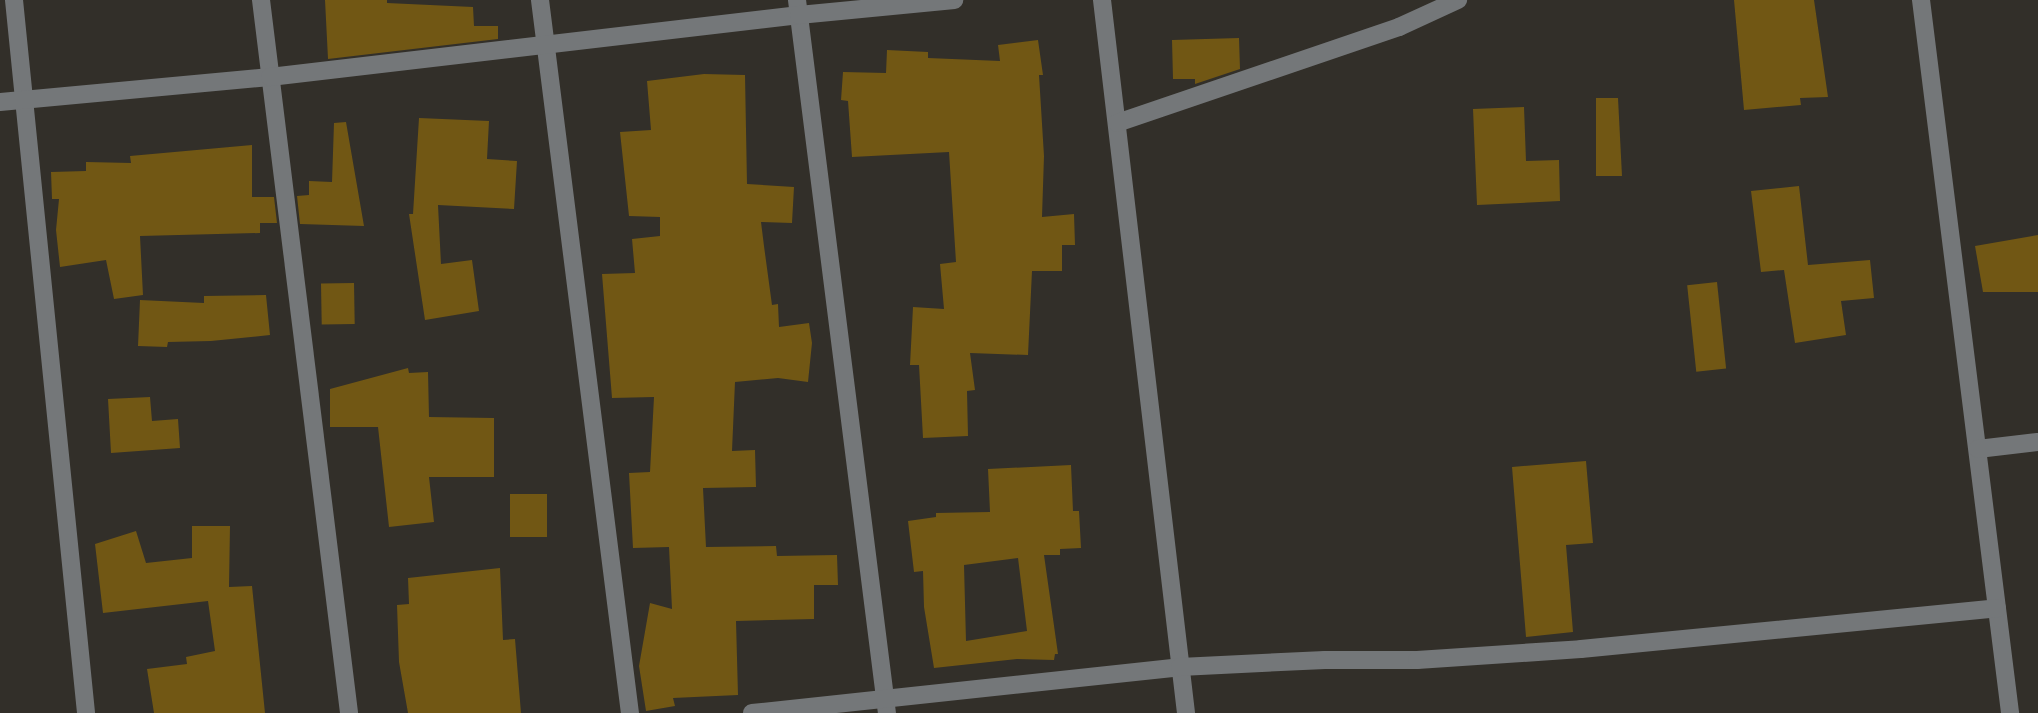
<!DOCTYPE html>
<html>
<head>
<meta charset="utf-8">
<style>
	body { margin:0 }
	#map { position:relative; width:2038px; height:713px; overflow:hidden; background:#322f29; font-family:Barlow,sans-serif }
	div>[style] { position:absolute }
	.building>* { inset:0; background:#715714; transform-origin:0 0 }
	.minor>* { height:18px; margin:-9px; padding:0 9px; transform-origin:9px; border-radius:9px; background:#747779 }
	span { translate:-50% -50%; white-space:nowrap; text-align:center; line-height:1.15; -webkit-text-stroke:5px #322f29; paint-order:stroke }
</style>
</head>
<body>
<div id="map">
	<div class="building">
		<div style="clip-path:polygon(325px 0,387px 0,387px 3px,473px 7px,474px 26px,498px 26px,498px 39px,328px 59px)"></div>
		<div style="clip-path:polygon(1734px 0,1814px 0,1828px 97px,1800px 98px,1801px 105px,1744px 110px)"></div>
		<div style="clip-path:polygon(1239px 38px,1240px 69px,1195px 84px,1195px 79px,1173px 79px,1172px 40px)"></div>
		<div style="clip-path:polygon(1038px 40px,1043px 75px,1039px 75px,1044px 156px,1042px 217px,1074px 214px,1075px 245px,1062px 245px,1062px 271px,1032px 271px,1028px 355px,970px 353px,975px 390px,967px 391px,968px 436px,923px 438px,919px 365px,910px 365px,913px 307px,944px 309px,940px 264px,956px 262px,949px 152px,852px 157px,848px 101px,841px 100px,843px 72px,886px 73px,887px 50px,928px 52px,928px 58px,1000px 61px,998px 45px)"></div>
		<div style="clip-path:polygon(704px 74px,745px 75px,747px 184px,794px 187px,792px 223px,761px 222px,764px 246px,772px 305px,778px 304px,779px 327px,809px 323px,812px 343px,808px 382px,778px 378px,735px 382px,732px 451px,755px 450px,756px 487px,703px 488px,706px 547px,776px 546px,777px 556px,837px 555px,838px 585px,814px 585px,814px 619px,736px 621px,738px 695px,673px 698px,675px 706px,646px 711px,639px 666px,650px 603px,672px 609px,669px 547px,633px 548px,629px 473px,650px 472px,654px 397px,612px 398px,602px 274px,635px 273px,632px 239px,660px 236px,660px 217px,629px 216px,620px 132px,651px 130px,647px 81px)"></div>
		<div style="clip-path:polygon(1596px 98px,1618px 98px,1622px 176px,1596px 176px)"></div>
		<div style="clip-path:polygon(1524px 107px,1526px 161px,1559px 160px,1560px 201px,1477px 205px,1473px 109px)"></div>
		<div style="clip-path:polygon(419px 118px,489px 121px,487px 159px,517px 161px,514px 209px,438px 205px,441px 264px,472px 260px,479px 311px,425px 320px,409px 214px,413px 214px)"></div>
		<div style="clip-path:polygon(346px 122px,364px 226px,300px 224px,297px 196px,309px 195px,309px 181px,332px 182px,334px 123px)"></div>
		<div style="clip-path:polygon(252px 145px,252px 197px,274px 197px,277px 223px,260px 223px,260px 233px,140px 236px,143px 295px,114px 299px,106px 260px,60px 267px,56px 230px,59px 199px,52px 199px,51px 172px,86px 171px,86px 162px,131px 163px,130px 156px)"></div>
		<div style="clip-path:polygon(1799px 186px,1808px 265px,1870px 260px,1874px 298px,1841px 301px,1846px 335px,1795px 343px,1784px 270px,1761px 272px,1751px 191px)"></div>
		<div style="clip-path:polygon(2038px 235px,2038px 292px,1983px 292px,1975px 246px)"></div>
		<div style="left:1717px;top:282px;width:87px;height:30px;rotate:84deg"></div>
		<div style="left:354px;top:283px;width:41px;height:33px;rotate:89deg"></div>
		<div style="clip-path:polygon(266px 295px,270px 335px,211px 341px,168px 342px,167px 347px,138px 346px,140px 300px,204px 303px,204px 296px)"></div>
		<div style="clip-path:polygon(408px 368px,409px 373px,428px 372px,429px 417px,494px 418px,494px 477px,429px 477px,434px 522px,389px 527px,378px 427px,330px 427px,330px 389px)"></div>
		<div style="clip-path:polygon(150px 397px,152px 421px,178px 419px,180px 448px,111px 453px,108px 399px)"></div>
		<div style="clip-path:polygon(1586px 461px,1593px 543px,1566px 545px,1573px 632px,1526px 637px,1512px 467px)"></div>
		<div style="clip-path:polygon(evenodd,1071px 465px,1073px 511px,1079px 511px,1081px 548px,1060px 549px,1060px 555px,1044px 555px,1058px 654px,1055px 654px,1054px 660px,1017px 659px,934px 668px,924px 607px,923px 571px,914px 572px,908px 521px,936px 517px,936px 513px,990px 512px,988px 469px,1071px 465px,1018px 558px,1027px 631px,966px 641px,964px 565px,1018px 558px)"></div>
		<div style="left:547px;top:494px;width:43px;height:37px;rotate:90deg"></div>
		<div style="clip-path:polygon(192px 526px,230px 526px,229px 587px,252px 586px,265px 713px,154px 713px,147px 669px,187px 664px,186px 657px,215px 651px,208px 601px,103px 613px,95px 544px,136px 531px,146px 563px,192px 558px)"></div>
		<div style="clip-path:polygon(500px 568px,503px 640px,515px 639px,521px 713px,408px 713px,399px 662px,397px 605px,409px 604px,408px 578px)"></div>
	</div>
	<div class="minor">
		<div style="left:14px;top:0;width:717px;rotate:84.23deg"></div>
		<div style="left:261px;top:0;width:718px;rotate:82.96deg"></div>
		<div style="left:540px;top:0;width:719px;rotate:82.81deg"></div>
		<div style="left:797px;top:0;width:719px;rotate:82.81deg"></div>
		<div style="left:1102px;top:0;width:718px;rotate:83.28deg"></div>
		<div style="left:1921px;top:0;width:719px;rotate:82.88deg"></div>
		<div style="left:0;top:102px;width:271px;rotate:-5.3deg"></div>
		<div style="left:270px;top:77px;width:533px;rotate:-6.68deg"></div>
		<div style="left:799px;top:15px;width:156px;rotate:-5.5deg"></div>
		<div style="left:1117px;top:123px;width:298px;rotate:-18.8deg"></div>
		<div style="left:1399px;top:27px;width:65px;rotate:-24.6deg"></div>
		<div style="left:1978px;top:449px;width:60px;rotate:-6.7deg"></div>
		<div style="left:752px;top:713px;width:430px;rotate:-6.1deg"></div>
		<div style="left:1180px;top:667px;width:145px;rotate:-2.8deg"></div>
		<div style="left:1325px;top:660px;width:92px"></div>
		<div style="left:1417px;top:660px;width:164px;rotate:-3.8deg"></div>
		<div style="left:1581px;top:649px;width:418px;rotate:-5.6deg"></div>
	</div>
</div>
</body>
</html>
